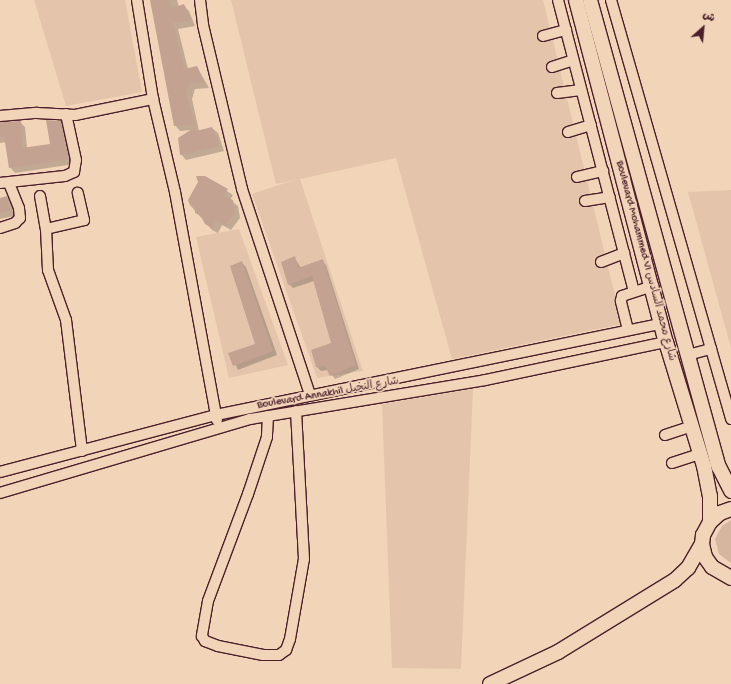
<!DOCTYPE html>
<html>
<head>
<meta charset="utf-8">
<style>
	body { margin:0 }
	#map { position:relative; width:731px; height:684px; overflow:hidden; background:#f2d4b8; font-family:"Gochi Hand","Playpen Sans Arabic",sans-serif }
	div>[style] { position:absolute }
	.built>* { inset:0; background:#e4c5ac }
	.green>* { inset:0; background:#d7b6a0 }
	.shadow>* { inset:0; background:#0003 }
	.building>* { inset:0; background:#c3a291 }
	.roads { filter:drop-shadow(1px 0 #4a1f2b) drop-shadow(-1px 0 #4a1f2b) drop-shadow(0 1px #4a1f2b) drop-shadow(0 -1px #4a1f2b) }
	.minor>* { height:10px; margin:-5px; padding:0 5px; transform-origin:5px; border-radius:5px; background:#f2d4b8 }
	.highway>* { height:14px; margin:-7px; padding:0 7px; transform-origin:7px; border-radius:7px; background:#f2d4b8 }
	span { translate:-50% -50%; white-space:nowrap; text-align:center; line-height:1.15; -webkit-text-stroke:3.5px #f2d4b8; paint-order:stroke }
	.street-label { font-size:11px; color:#4a1f2b }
	.north { position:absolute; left:683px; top:8px; width:40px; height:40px; -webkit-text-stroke:3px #f2d4b8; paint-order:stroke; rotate:27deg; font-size:11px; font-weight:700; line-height:16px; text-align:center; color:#4a1f2b }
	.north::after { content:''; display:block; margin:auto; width:14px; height:18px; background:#4a1f2b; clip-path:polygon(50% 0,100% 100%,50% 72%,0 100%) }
</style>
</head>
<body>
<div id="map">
	<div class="built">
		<div style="clip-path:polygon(34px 0,125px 0,142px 92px,66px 106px)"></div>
		<div style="clip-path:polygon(231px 0,543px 0,622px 324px,452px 359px,396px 158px,300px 179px,363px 371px,317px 378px,252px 194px,294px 180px,276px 184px)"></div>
		<div style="clip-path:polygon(731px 190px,731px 348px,688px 192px)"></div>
		<div style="clip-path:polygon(239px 229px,288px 365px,229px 378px,196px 237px)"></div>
		<div style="clip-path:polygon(473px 389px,461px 669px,392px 668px,382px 404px)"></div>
	</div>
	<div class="green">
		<div style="clip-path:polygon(731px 520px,731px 563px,719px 554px,715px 539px,722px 526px)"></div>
	</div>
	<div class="shadow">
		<div style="clip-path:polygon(151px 0,177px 0,179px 7px,184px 6px,189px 11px,195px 26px,178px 29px,188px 69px,197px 67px,209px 88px,195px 89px,192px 99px,199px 131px,212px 128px,218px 133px,224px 151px,186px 160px,181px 154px,192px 130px,180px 131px,175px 125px)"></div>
		<div style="clip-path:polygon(20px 122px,25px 127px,27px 148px,51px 145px,60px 122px,66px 127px,74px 164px,15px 173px,10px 167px,6px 142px,0 143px,0 123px)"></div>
		<div style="clip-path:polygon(205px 177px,233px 195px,230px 200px,238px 206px,240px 218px,231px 230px,222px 225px,218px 233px,212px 230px,190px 205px)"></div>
		<div style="clip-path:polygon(7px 197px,12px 202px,14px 216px,0 219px,0 199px)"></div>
		<div style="clip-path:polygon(294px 257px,301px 268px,322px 261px,326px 265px,359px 369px,335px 379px,328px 370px,321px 371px,317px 367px,332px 344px,314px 281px,293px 288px,289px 284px)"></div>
		<div style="clip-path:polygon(242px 263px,246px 267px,277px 355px,238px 370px,230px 353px,256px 345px)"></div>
	</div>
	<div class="building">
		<div style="clip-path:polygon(150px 0,168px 0,171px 8px,184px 4px,191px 20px,173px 23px,184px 69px,197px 66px,204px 82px,190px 83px,186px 93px,194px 124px,174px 126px)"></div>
		<div style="clip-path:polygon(46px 120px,61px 121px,69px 159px,9px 168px,4px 136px,0 137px,0 122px,21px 121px,22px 148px,50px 144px)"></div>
		<div style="clip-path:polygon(195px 127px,196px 131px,212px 127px,219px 146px,180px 155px,178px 138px)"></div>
		<div style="clip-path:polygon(196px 176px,205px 176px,228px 189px,223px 196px,233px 200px,235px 212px,225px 225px,216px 220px,212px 228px,205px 224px,201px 216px,195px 213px,195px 206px,190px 205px,188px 200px,198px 182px)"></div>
		<div style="clip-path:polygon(7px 196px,10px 211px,0 213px,0 198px)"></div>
		<div style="clip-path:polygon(295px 256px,298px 268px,323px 259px,356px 365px,330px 376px,325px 366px,316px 367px,311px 350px,331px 343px,312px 276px,288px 285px,281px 262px)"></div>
		<div style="clip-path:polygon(242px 261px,273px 351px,233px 366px,228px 353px,255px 344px,230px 266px)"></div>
	</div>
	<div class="roads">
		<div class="minor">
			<div style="left:137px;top:0;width:100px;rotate:80.8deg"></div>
			<div style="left:153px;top:99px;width:96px;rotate:76.7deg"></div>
			<div style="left:175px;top:192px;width:232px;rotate:79.6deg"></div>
			<div style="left:200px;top:0;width:25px;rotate:83deg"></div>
			<div style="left:203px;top:25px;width:169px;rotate:76.6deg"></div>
			<div style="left:242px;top:189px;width:217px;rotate:71.7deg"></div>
			<div style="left:558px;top:0;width:301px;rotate:75.4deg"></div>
			<div style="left:611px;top:0;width:436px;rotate:74deg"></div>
			<div style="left:543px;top:36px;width:24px;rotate:-15deg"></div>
			<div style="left:552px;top:67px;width:22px;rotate:-18deg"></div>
			<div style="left:557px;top:93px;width:24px;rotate:-7deg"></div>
			<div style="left:0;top:116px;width:37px;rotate:-5deg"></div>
			<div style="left:37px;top:113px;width:38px;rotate:3deg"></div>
			<div style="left:75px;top:115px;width:80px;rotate:-11.6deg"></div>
			<div style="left:568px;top:132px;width:24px;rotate:-17deg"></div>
			<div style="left:577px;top:177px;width:27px;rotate:-13deg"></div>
			<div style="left:0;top:183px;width:65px;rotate:-6.1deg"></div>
			<div style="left:65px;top:176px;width:10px;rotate:-24deg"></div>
			<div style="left:74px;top:172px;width:12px;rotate:-81deg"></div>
			<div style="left:76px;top:160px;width:47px;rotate:-102.3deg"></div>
			<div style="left:40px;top:196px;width:34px;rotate:80deg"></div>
			<div style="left:46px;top:229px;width:41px;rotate:87.2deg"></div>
			<div style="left:48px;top:270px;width:53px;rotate:70.2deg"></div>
			<div style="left:66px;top:320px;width:132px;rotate:83deg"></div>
			<div style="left:585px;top:201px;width:25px;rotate:-9deg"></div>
			<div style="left:0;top:228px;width:16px;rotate:-18deg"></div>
			<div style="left:15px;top:223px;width:7px;rotate:-45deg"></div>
			<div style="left:20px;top:218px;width:10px;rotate:-96deg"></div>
			<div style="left:19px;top:208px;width:27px;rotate:-112deg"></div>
			<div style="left:46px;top:229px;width:39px;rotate:-13deg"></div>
			<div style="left:84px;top:220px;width:28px;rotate:-103deg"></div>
			<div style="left:601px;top:262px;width:25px;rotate:-21deg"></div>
			<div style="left:628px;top:330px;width:30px;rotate:-104deg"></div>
			<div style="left:621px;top:301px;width:5px;rotate:-79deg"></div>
			<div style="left:622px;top:296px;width:33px;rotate:-18deg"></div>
			<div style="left:688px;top:355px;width:24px;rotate:-15deg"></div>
			<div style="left:268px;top:416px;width:21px;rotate:93deg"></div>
			<div style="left:267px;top:437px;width:60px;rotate:108.4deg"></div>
			<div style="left:248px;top:494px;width:114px;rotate:110.5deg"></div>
			<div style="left:208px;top:601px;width:36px;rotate:100deg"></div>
			<div style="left:202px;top:636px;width:6px;rotate:59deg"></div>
			<div style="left:205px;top:641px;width:14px;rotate:21deg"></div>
			<div style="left:218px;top:646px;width:46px;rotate:11.3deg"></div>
			<div style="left:263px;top:655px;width:16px"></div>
			<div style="left:279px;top:655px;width:9px;rotate:-36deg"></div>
			<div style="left:286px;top:650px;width:12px;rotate:-70deg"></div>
			<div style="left:290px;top:639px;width:81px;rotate:-80.1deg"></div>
			<div style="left:304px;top:559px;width:148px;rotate:-93.1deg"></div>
			<div style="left:665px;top:435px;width:28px;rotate:-18deg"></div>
			<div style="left:672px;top:463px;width:29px;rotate:-18deg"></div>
			<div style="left:0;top:472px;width:223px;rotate:-14.8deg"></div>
			<div style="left:216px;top:415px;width:456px;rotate:-11.6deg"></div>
			<div style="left:0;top:493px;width:261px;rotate:-16.5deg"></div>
			<div style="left:250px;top:419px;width:238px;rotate:-9.4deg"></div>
			<div style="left:485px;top:380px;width:185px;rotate:-11.9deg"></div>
		</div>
		<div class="highway">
			<div style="left:576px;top:0;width:354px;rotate:75.3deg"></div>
			<div style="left:666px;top:342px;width:130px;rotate:73deg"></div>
			<div style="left:704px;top:466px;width:31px;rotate:79deg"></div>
			<div style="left:710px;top:496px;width:26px;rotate:90deg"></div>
			<div style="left:590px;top:0;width:484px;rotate:74.6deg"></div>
			<div style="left:719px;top:467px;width:27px;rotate:63deg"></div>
			<div style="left:731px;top:509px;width:12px;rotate:160deg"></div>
			<div style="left:720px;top:513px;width:13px;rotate:138deg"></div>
			<div style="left:710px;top:522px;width:15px;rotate:118deg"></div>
			<div style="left:703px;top:535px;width:9px;rotate:96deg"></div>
			<div style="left:702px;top:544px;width:13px;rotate:77deg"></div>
			<div style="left:705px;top:557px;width:12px;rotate:55deg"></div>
			<div style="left:712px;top:567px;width:22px;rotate:30deg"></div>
			<div style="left:490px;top:684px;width:75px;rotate:-25.2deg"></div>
			<div style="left:558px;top:652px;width:137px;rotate:-31.6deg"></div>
			<div style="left:675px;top:580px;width:18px;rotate:-43deg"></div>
			<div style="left:688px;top:568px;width:28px;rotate:-60deg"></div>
		</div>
	</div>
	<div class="street-label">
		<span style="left:645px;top:261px;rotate:75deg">Boulevard Mohammed VI شارع محمد السادس</span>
		<span style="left:328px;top:394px;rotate:-10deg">Boulevard Annakhil شارع النخيل</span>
	</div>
	<div class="north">ش</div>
</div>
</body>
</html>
